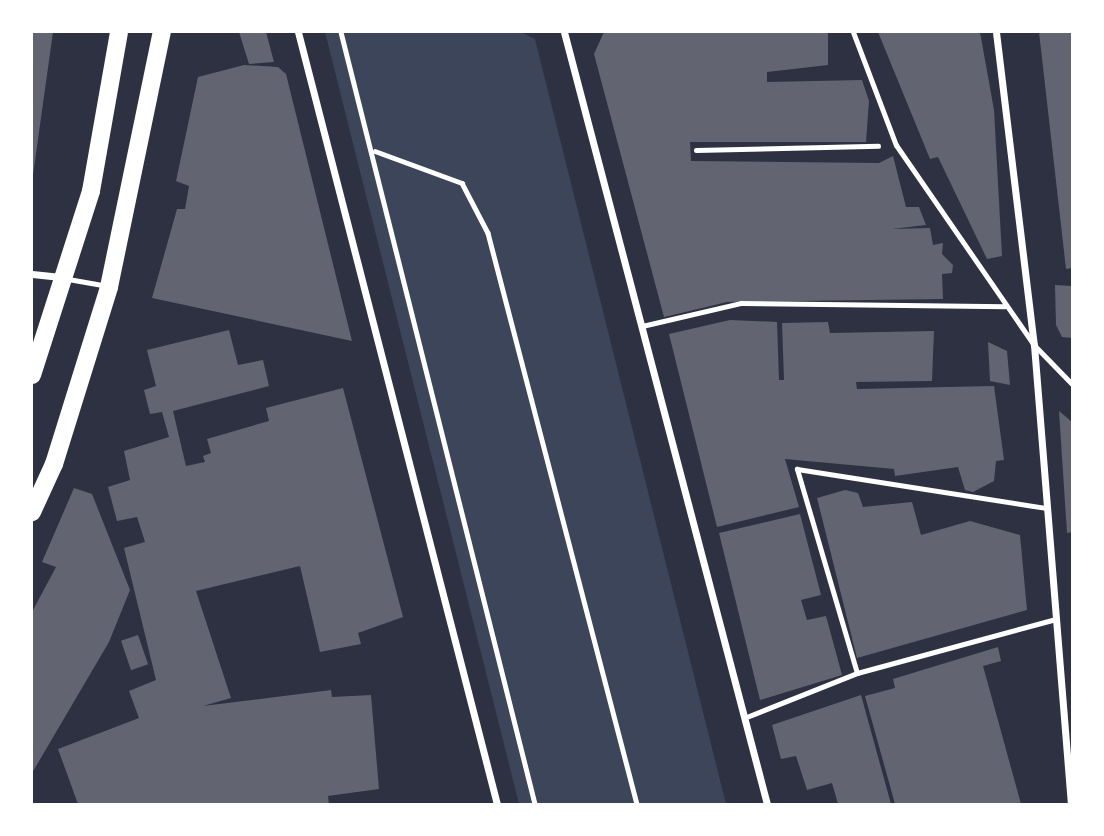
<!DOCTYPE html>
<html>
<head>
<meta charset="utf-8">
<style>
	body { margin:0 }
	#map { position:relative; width:1104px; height:836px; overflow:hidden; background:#2d3142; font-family:Helvetica,sans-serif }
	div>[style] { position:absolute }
	.green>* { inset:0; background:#3c4559 }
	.building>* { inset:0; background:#626471; transform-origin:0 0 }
	.path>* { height:4.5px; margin:-2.25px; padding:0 2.25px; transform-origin:2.25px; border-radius:2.25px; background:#fff }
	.service>* { height:5px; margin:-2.5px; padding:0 2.5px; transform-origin:2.5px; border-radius:2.5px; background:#fff }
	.minor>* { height:7px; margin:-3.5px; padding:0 3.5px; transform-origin:3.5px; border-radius:3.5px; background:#fff }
	.primary>* { height:18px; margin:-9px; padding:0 9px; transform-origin:9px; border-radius:9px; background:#fff }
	span { translate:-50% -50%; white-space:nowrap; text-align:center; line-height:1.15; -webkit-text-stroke:5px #fff; paint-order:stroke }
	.frame { position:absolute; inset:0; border:33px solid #fff; pointer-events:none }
</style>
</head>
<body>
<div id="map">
	<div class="green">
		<div style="clip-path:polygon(325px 32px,521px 32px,535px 39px,726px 804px,519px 804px)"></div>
	</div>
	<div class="building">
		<div style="clip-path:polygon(32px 32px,53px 32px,33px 175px,32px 175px)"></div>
		<div style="clip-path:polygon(239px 32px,266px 32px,274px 62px,249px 64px)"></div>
		<div style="clip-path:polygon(604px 32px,828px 32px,828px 65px,767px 72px,767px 82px,862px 80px,869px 101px,866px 142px,690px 142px,691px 161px,879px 163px,893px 156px,906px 207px,919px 207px,926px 225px,892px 229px,930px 228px,933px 245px,943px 243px,942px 254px,953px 265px,952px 273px,942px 274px,943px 299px,727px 302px,664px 317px,594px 54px)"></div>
		<div style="clip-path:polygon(878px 32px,980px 32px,994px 110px,1002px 256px,987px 259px,938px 157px,930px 159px)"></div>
		<div style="clip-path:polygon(1039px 32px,1072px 32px,1072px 268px,1066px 269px)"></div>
		<div style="clip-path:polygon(244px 65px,278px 67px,286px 74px,352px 341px,152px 298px,177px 209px,185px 209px,189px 186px,176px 181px,198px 77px)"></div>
		<div style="clip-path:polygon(1055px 285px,1072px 286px,1072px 338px,1062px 337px,1056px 325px)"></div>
		<div style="clip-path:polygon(730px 320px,777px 322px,779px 380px,784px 380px,782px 323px,828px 322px,830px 333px,934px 331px,932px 381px,856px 382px,857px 389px,994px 386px,1004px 460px,996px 461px,994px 481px,973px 492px,965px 490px,958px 467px,895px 476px,894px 469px,785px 459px,799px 507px,717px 527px,669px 334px)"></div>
		<div style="clip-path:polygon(229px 330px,238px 365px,263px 360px,269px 386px,173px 411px,186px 466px,205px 462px,203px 456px,211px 453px,207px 439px,269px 421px,266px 408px,343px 388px,403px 617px,358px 633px,361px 644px,320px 652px,300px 566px,196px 591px,231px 698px,203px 706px,331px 690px,332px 697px,371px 695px,379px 789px,328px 796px,329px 804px,78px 804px,58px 749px,139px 718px,129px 691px,156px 680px,124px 548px,145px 542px,137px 517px,117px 521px,108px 487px,130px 480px,124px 451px,169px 437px,162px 412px,150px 414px,144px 390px,156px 386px,147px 350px)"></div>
		<div style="clip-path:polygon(988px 342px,1007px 351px,1010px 385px,990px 381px)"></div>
		<div style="clip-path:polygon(1059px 411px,1072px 422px,1072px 532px,1067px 533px)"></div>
		<div style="clip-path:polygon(74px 488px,92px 494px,130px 590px,109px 642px,32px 773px,32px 612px,56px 567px,42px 562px)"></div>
		<div style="clip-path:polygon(845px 490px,858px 493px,863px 507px,912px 502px,921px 535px,970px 521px,1020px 535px,1027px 610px,857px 658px,817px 498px)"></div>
		<div style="clip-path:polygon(800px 514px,821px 595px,801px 600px,807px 620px,826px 616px,842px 675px,760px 700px,719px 533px)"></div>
		<div style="left:138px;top:635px;width:31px;height:18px;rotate:71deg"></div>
		<div style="clip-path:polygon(998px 647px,1001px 661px,983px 666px,1021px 804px,895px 804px,865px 696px,895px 688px,893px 679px)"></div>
		<div style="clip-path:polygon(861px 695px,891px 804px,838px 804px,832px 783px,807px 790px,796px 756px,781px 759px,772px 725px)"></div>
	</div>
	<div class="path">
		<div style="left:341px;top:32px;width:796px;rotate:75.89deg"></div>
		<div style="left:696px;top:150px;width:182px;rotate:-1.3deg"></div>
		<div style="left:375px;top:151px;width:93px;rotate:20.2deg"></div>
		<div style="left:462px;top:183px;width:56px;rotate:62.5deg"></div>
		<div style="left:488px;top:233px;width:590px;rotate:75.38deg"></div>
	</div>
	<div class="service">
		<div style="left:853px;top:32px;width:121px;rotate:69.2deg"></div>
		<div style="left:896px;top:145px;width:243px;rotate:55.4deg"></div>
		<div style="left:1034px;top:345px;width:54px;rotate:45.7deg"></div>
		<div style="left:68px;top:279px;width:39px;rotate:10deg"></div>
		<div style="left:642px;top:326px;width:102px;rotate:-13.1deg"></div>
		<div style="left:741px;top:303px;width:264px;rotate:0.7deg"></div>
		<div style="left:857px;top:673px;width:213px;rotate:-106.4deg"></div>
		<div style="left:797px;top:469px;width:253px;rotate:8.9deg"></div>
		<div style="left:744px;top:718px;width:122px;rotate:-21.7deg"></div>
		<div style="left:857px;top:673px;width:206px;rotate:-15.2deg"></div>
	</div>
	<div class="minor">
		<div style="left:298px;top:32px;width:797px;rotate:75.55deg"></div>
		<div style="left:564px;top:32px;width:798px;rotate:75.27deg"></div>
		<div style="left:996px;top:32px;width:315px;rotate:83.1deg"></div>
		<div style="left:1034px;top:345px;width:460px;rotate:85.4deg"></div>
		<div style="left:32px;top:274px;width:29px;rotate:6deg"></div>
	</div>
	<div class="primary">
		<div style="left:32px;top:375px;width:193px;rotate:-72.2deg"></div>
		<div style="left:91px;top:191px;width:161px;rotate:-80deg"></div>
		<div style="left:32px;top:512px;width:53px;rotate:-65.4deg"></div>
		<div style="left:54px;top:464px;width:185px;rotate:-72.7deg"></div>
		<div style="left:109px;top:287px;width:260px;rotate:-78.3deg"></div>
	</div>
	<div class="frame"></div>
</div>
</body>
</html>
